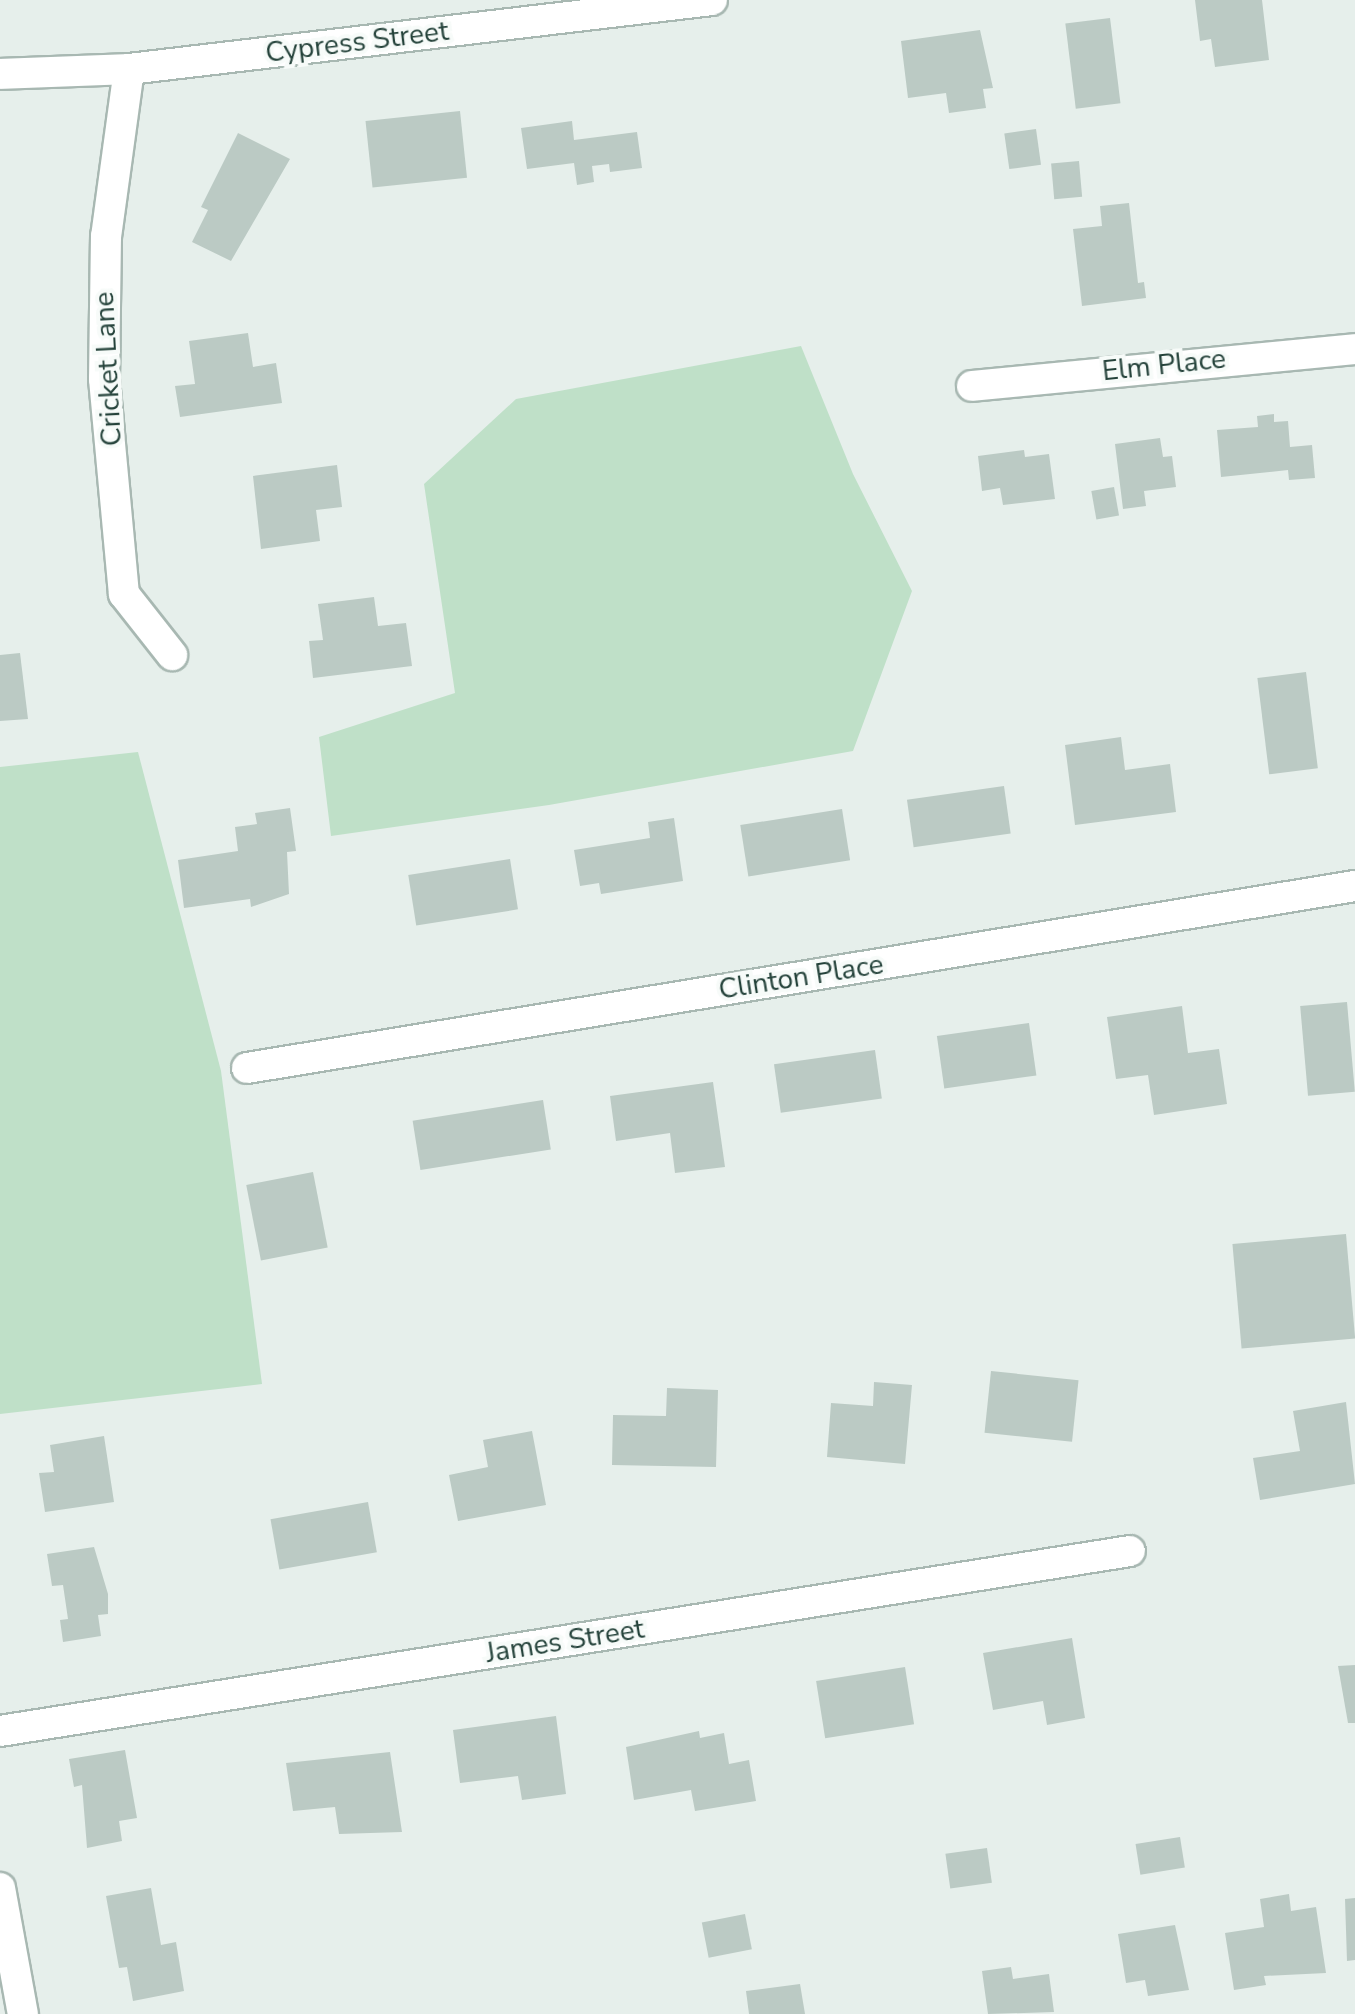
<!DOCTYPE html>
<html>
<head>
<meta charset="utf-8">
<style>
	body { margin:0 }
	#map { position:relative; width:1355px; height:2014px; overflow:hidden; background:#e6efeb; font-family:"Nunito Sans",sans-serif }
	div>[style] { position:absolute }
	.green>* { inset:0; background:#bfe0c8 }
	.building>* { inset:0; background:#bbcac4; transform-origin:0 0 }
	.roads { filter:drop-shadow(2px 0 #a8b8b2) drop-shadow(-2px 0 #a8b8b2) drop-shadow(0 2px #a8b8b2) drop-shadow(0 -2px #a8b8b2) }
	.street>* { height:30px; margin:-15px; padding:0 15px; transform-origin:15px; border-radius:15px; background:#fff }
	span { translate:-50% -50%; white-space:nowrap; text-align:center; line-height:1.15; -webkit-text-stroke:8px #f7fbf9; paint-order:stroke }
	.street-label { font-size:28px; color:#24423a }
</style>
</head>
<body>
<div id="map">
	<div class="green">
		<div style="clip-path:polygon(801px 346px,853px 474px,912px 591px,853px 751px,549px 805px,331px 836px,319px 737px,455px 693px,424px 484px,516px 399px)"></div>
		<div style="clip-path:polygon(138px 752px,221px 1071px,262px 1384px,0 1414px,0 767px)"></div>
	</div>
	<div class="building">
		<div style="clip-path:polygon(1195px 0,1262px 0,1269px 60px,1215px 67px,1211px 39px,1200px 41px)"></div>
		<div style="left:1110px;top:18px;width:86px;height:45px;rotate:83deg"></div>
		<div style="clip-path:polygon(980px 30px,993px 88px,983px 89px,986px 108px,949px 113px,946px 93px,908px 98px,901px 41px)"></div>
		<div style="left:460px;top:111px;width:67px;height:95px;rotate:84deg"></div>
		<div style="clip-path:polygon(572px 121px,574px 140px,637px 132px,642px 168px,610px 172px,609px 164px,592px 166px,594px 182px,577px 185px,574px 163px,527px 169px,521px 128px)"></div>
		<div style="left:1036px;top:129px;width:36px;height:32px;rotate:82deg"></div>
		<div style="clip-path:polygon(238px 133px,290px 159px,231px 261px,192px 242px,208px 210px,201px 207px)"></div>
		<div style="left:1079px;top:161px;width:36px;height:28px;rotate:85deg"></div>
		<div style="clip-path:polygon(1129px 203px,1138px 283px,1144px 282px,1146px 298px,1082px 306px,1073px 229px,1102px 226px,1100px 206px)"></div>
		<div style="clip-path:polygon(248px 333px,253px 367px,276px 363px,282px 403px,180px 417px,175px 386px,195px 384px,189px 341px)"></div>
		<div style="clip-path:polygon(1274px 414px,1274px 422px,1288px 421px,1290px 447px,1312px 445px,1315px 478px,1289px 480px,1288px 470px,1221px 477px,1217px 430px,1258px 427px,1257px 416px)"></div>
		<div style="clip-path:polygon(1160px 438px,1163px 457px,1172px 456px,1176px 487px,1144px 491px,1146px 506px,1123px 509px,1115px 444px)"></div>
		<div style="clip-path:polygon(1024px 450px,1025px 457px,1049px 454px,1055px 499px,1003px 505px,1000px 488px,982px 491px,978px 456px)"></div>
		<div style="clip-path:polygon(337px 465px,342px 507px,316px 510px,320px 541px,261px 549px,253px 476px)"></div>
		<div style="left:1114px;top:487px;width:29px;height:23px;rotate:80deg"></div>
		<div style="clip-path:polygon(374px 597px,378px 626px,406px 623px,412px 666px,313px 678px,309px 641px,323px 640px,318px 604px)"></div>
		<div style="clip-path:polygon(20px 653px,28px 719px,0 721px,0 655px)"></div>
		<div style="left:1306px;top:672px;width:97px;height:49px;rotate:83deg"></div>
		<div style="clip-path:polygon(1121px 737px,1125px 770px,1170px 764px,1176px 812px,1075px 825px,1065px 745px)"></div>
		<div style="left:1004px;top:786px;width:48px;height:98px;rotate:82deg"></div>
		<div style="clip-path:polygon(290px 808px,296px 851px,287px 852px,289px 894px,251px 907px,250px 899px,184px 908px,178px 860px,238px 851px,235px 827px,257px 824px,255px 813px)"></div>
		<div style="left:842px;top:809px;width:52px;height:103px;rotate:81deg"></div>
		<div style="clip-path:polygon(674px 818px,683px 881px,601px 894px,599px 883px,580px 886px,574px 850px,650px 838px,648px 822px)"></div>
		<div style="left:510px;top:859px;width:51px;height:103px;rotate:81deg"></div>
		<div style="left:1347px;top:1002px;width:90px;height:47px;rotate:85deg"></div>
		<div style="clip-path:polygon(1182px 1006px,1188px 1053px,1219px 1049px,1227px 1104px,1154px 1115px,1148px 1075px,1116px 1079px,1107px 1017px)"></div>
		<div style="left:1029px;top:1023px;width:53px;height:93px;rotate:82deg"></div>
		<div style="left:875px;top:1050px;width:49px;height:102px;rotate:82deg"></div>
		<div style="clip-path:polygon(713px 1082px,725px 1167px,675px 1173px,670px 1133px,616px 1141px,610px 1096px)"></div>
		<div style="left:543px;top:1100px;width:50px;height:132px;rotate:81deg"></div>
		<div style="left:313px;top:1172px;width:77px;height:68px;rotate:79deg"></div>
		<div style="left:1346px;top:1234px;width:105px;height:114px;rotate:85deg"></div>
		<div style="left:991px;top:1371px;width:88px;height:62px;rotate:6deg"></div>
		<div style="clip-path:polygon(874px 1382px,912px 1385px,905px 1464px,827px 1457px,831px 1403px,873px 1406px)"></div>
		<div style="clip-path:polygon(667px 1388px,718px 1390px,716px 1467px,612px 1465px,613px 1415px,666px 1416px)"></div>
		<div style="clip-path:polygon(1346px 1402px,1355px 1484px,1260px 1500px,1253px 1458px,1300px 1451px,1293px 1411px)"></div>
		<div style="clip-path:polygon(532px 1431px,546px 1505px,458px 1521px,449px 1475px,488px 1467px,483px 1440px)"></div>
		<div style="clip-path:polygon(104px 1436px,114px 1502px,45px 1512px,39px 1473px,54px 1472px,50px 1445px)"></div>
		<div style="left:368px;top:1502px;width:51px;height:99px;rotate:80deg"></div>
		<div style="clip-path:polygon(94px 1547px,108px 1594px,108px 1614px,98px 1615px,101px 1636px,63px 1642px,60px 1620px,68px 1619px,63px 1585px,52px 1586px,47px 1554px)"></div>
		<div style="clip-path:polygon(1072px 1638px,1085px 1718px,1047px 1725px,1043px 1701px,993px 1710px,983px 1653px)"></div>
		<div style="clip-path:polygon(1355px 1665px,1355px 1723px,1348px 1723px,1338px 1666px)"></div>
		<div style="left:905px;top:1667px;width:58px;height:90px;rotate:81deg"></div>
		<div style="clip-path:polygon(556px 1716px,566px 1794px,522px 1800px,518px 1776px,460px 1783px,453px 1730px)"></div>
		<div style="clip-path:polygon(699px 1731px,700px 1738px,724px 1733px,729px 1764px,749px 1760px,756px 1801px,695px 1811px,691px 1790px,634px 1800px,626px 1747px)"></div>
		<div style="clip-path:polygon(125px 1750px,137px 1818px,119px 1821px,122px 1841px,87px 1848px,82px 1785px,74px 1787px,69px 1759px)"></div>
		<div style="clip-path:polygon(390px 1752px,402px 1832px,339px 1834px,335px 1807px,293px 1811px,286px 1763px)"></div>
		<div style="left:1180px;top:1837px;width:31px;height:45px;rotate:81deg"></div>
		<div style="left:987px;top:1848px;width:35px;height:42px;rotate:82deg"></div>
		<div style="clip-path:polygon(151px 1888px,161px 1945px,176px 1942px,184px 1991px,133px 2001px,127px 1967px,119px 1968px,106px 1896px)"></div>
		<div style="clip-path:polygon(1289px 1894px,1291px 1911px,1316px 1907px,1326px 1973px,1264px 1976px,1266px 1985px,1234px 1990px,1225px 1933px,1264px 1927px,1260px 1899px)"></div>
		<div style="clip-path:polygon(1355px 1898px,1355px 1960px,1347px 1961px,1345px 1899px)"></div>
		<div style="left:745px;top:1914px;width:36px;height:44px;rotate:79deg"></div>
		<div style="clip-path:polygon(1175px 1925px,1189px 1990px,1148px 1996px,1145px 1980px,1126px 1983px,1118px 1934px)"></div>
		<div style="clip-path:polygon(1011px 1967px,1013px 1979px,1049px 1974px,1054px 2012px,988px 2014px,982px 1971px)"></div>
		<div style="clip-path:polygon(800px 1984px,805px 2014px,749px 2014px,746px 1991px)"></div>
	</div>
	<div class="roads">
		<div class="street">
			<div style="left:129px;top:69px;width:169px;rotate:97.8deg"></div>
			<div style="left:106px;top:236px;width:143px;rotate:90.8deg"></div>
			<div style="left:104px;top:379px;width:216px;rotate:84.7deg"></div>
			<div style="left:124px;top:594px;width:78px;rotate:51.8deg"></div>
			<div style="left:0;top:74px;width:129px;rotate:-2.2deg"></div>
			<div style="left:129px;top:69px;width:587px;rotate:-6.75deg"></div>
			<div style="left:972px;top:386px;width:385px;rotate:-5.5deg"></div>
			<div style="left:247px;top:1068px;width:1123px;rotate:-9.33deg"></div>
			<div style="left:0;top:1731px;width:1144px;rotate:-9.05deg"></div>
			<div style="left:0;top:1888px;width:128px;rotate:79.7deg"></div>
		</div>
	</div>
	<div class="street-label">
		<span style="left:357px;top:42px;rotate:-7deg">Cypress Street</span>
		<span style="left:1164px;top:365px;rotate:-6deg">Elm Place</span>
		<span style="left:108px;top:369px;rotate:-93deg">Cricket Lane</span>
		<span style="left:801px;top:977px;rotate:-9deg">Clinton Place</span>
		<span style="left:565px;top:1641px;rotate:-9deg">James Street</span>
	</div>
</div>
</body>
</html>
